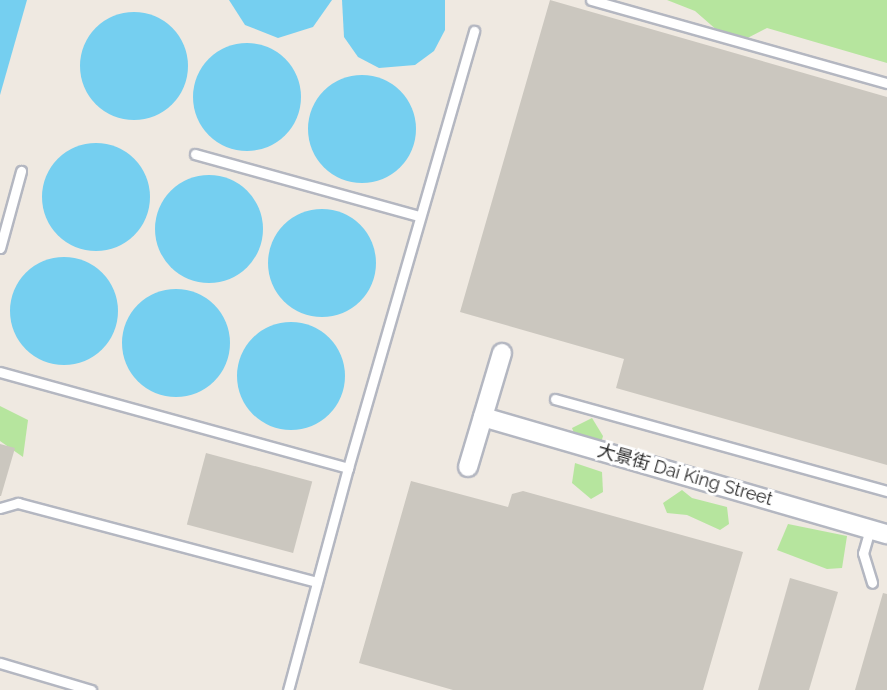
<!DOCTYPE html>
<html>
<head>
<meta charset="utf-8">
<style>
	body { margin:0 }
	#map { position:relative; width:887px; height:690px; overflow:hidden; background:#efe9e1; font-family:Raleway,"Noto Sans TC",sans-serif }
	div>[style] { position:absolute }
	.green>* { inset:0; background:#b6e59e }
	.water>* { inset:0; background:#75cff0 }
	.round { border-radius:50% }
	.building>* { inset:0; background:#cbc7bf; transform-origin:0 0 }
	.roads { filter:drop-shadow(2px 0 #b4b7c1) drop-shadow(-2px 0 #b4b7c1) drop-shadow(0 2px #b4b7c1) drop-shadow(0 -2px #b4b7c1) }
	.service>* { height:9px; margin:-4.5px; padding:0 4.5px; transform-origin:4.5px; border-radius:4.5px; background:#fff }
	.minor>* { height:18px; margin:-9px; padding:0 9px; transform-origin:9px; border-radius:9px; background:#fff }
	span { translate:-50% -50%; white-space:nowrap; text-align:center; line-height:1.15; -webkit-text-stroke:6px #fff; paint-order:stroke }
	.street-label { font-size:18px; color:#2e2e2e }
</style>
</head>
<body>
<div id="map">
	<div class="green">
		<div style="clip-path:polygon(667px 0,887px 0,887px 63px,767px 28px,734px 45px,695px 11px)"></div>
		<div style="clip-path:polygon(0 406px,28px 420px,23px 457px,0 441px)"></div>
		<div style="clip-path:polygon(592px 418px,603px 436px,598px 454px,581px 451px,572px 428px)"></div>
		<div style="clip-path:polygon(575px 463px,602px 472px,603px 492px,591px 499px,572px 483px)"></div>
		<div style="clip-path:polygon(682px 490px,692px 498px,727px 507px,729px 524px,720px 530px,687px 515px,667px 513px,663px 503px)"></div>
		<div style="clip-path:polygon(788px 524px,847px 536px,842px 568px,827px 569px,777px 550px)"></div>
	</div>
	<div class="water">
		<div style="clip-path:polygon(0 0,27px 0,0 95px)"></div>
		<div style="clip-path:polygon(229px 0,332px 0,313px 27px,278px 38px,245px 25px)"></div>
		<div style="clip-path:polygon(342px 0,445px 0,445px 30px,434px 51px,415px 65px,379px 68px,358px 57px,344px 37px)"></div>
		<div class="round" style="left:80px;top:12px;width:108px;height:108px"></div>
		<div class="round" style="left:193px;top:43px;width:108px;height:108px"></div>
		<div class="round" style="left:308px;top:75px;width:108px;height:108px"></div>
		<div class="round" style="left:42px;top:143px;width:108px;height:108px"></div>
		<div class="round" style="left:155px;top:175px;width:108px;height:108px"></div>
		<div class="round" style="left:268px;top:209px;width:108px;height:108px"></div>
		<div class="round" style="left:10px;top:257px;width:108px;height:108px"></div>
		<div class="round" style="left:122px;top:289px;width:108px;height:108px"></div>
		<div class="round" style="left:237px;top:322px;width:108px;height:108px"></div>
	</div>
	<div class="building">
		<div style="clip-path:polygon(550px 0,887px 97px,887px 465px,616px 388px,624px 359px,460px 312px)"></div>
		<div style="clip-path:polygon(0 444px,15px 448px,1px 496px,0 496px)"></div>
		<div style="left:206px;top:453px;width:110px;height:74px;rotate:15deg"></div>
		<div style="clip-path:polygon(411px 481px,508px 507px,512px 494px,523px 491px,743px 552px,703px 690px,453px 690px,359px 663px)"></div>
		<div style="clip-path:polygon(790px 578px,838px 592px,809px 690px,758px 690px)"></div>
		<div style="clip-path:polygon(883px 593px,887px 594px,887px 690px,855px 690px)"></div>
	</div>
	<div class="roads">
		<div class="service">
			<div style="left:591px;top:0;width:307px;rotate:15.7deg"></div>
			<div style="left:195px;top:154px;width:231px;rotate:15.5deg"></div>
			<div style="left:0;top:248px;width:80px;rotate:-74.7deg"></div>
			<div style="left:0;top:372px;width:361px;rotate:15.4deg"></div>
			<div style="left:348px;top:468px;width:230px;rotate:105.1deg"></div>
			<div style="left:555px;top:399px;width:345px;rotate:15.5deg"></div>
			<div style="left:348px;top:468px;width:455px;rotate:-73.9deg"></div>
			<div style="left:0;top:508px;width:19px;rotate:-16deg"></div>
			<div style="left:18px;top:503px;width:309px;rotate:14.8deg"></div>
			<div style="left:870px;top:529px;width:25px;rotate:106deg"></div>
			<div style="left:863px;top:553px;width:31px;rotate:73deg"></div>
			<div style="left:0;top:663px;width:95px;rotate:16.5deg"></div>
		</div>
		<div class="minor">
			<div style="left:483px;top:417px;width:421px;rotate:16.2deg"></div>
			<div style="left:468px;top:467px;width:119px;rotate:-73.4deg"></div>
		</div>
	</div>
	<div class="street-label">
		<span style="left:685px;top:475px;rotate:16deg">大景街 Dai King Street</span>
	</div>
</div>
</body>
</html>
